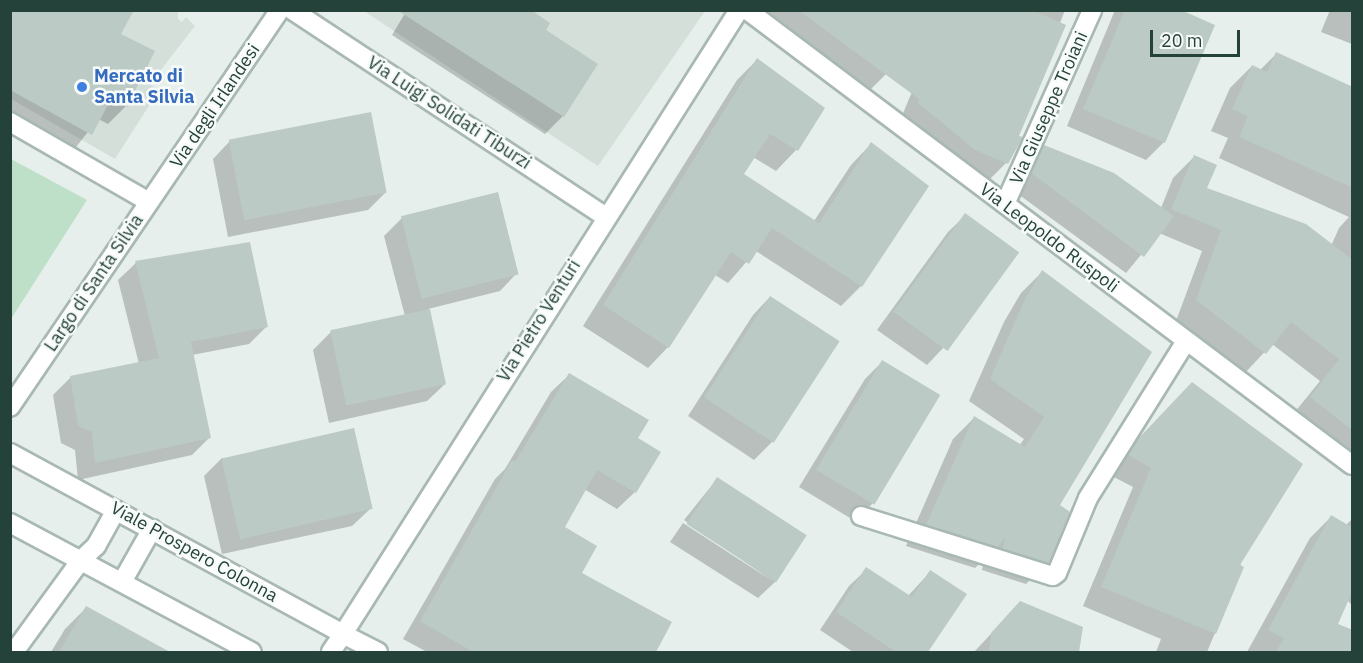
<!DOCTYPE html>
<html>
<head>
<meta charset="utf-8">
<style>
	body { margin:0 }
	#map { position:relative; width:1363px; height:663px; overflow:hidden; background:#e6efeb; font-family:"IBM Plex Sans",sans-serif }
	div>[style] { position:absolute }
	.built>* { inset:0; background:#d4dfda }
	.green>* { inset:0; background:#bfe0c8 }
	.shadow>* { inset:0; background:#0003 }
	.building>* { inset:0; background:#bbcac4; transform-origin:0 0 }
	.roads { filter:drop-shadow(2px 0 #a8b8b2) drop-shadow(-2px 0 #a8b8b2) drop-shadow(0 2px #a8b8b2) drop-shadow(0 -2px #a8b8b2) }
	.lane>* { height:18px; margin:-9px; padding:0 9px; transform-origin:9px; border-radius:9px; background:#fff }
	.street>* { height:18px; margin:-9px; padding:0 9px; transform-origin:9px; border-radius:9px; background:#fff }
	.secondary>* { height:18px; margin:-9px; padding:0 9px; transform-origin:9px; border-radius:9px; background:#fff }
	.dots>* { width:16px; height:16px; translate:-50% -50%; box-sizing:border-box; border:3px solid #f7fbf9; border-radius:50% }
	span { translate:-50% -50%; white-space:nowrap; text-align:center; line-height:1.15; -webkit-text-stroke:5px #f7fbf9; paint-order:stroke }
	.shop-label { font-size:18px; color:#366cbe; font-weight:700 }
	.left { translate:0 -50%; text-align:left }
	.street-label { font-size:18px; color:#24423a }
	.frame { position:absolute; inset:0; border:12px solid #24423a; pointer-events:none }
	.scale { position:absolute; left:1150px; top:30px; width:90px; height:27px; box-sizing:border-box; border:3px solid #24423a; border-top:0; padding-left:8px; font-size:18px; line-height:21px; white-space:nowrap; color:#24423a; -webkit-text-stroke:4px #f7fbf9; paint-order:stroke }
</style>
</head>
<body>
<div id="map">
	<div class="built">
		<div style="clip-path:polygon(11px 11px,178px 11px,178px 19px,182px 22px,186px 17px,195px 26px,150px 84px,159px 90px,115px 159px,11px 99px)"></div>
		<div style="clip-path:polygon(364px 11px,705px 11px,598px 166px)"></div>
	</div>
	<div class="green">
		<div style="clip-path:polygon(11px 159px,87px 200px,11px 319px)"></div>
	</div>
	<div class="shadow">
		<div style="clip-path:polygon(10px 10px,119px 34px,153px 51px,125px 107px,108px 124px,98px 119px,73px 151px,10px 117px)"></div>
		<div style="clip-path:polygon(407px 10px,544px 31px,563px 116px,545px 134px,392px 35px)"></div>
		<div style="clip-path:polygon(770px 10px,909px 10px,886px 74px,864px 96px,763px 22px)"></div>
		<div style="clip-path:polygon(946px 10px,1065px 10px,1006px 163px,986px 183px,899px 123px)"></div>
		<div style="clip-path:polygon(1115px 10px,1177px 10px,1213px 26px,1164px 142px,1146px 160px,1067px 126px)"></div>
		<div style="clip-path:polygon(1330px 10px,1352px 10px,1352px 44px,1321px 32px)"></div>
		<div style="clip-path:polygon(1276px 54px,1352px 88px,1352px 458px,1290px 418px,1320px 381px,1272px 344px,1244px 374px,1176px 321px,1202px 251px,1159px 233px,1126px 273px,1014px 191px,1026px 165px,1044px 147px,1161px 208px,1173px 178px,1194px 157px,1205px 189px,1331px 246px,1339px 228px,1349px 217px,1219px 158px,1228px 138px,1211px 131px,1230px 88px,1252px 66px,1260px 70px)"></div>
		<div style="clip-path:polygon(757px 60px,823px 108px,796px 150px,776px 171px,753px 157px,742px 175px,814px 221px,851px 165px,871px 144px,861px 286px,841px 306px,756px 251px,728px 283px,715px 275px,668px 347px,648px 368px,583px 326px,737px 80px)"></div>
		<div style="clip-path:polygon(230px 141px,386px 192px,368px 210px,228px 237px,213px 159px)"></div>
		<div style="clip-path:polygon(966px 215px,944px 347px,927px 365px,877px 330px,948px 232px)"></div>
		<div style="clip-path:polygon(402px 218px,517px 273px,500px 291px,428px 309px,445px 384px,427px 401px,329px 423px,313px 350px,331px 332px,405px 316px,384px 236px)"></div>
		<div style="clip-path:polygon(136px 263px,267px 326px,249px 344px,192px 355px,209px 438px,192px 455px,78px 480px,75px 450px,61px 443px,53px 395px,70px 378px,139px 364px,118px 280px)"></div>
		<div style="clip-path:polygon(1042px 272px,1059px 506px,1048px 562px,1026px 584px,982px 570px,984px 559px,975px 568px,906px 546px,953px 439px,974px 418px,1019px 446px,1024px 439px,969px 401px,1004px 322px,1021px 293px)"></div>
		<div style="clip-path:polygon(770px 297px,838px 341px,772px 442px,754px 460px,688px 416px,753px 315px)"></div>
		<div style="clip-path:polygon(882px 362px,872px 504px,855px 521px,799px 487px,865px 379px)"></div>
		<div style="clip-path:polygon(569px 375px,636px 438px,635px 492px,617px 509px,584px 489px,562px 528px,580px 573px,670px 623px,654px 652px,427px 652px,403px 639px,495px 479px,505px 469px,551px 392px)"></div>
		<div style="clip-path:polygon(1173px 403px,1242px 568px,1207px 652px,1156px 652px,1161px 639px,1083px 606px,1133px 487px,1110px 475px)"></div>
		<div style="clip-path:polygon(222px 458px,370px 509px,352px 526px,222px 554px,204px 476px)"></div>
		<div style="clip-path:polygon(717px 479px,776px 581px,758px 598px,670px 542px,683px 523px,774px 582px,684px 520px)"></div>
		<div style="clip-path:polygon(1331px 517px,1346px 525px,1352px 519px,1352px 605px,1347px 600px,1337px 624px,1352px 632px,1352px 652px,1247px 652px,1310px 538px)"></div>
		<div style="clip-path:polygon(867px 569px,908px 596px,930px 572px,965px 594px,926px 652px,853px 652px,820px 630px,849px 586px)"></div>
		<div style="clip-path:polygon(87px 607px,167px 652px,51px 652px,65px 629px)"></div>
		<div style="clip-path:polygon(1003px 621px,1081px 628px,1078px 652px,974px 652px)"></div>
	</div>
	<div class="building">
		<div style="clip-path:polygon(10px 10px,134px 10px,121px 34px,155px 51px,127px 107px,111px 99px,92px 135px,10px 90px)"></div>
		<div style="clip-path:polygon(397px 10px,531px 10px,550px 23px,546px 30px,598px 64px,564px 117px)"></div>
		<div style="clip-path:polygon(798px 10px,1032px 10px,1066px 25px,1019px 136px,1023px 137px,1008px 164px,975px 150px,918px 103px,919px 99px)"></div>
		<div style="clip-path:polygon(1125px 10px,1181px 10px,1215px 25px,1165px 143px,1083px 109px)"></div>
		<div style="clip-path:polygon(1276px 52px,1353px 87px,1353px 188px,1239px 137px,1248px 116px,1232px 109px,1252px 65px,1267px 72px)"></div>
		<div style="clip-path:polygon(757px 58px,825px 108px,798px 151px,770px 134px,744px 174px,819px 223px,871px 142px,929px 186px,862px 287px,772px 228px,749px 264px,731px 252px,669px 348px,603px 305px)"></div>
		<div style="left:371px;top:112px;width:82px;height:145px;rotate:79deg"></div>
		<div style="clip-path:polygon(1044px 145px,1114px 173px,1174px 216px,1144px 257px,1031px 173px)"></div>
		<div style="clip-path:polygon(1194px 155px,1217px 165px,1207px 188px,1306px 224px,1353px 260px,1353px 431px,1310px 397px,1339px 359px,1291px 322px,1266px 354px,1196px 300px,1221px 230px,1171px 209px)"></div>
		<div style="left:498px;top:192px;width:85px;height:100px;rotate:76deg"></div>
		<div style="left:965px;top:213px;width:67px;height:122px;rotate:36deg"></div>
		<div style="clip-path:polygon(250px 242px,268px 327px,191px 342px,211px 438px,95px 463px,92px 432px,78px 426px,70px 376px,159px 358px,135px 261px)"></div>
		<div style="clip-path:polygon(1042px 270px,1152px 352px,1060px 505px,1070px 512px,1049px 563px,1003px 549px,1005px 537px,998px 547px,926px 525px,974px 416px,1025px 447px,1044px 417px,990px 379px,1025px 299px)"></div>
		<div style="left:770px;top:296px;width:83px;height:121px;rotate:33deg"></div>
		<div style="left:430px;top:309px;width:77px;height:102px;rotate:78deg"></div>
		<div style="left:882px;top:360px;width:68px;height:128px;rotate:31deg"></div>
		<div style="clip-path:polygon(569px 373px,649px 420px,638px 438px,661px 452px,636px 493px,597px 470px,565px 527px,597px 546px,582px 573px,672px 622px,656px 652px,473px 652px,420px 621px,512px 460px,515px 462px)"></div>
		<div style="clip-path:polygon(1192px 382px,1303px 464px,1240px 565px,1244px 567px,1216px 634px,1101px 587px,1151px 468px,1128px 455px,1138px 439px)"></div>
		<div style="left:354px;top:428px;width:83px;height:136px;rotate:77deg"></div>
		<div style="left:717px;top:477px;width:107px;height:56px;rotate:33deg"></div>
		<div style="clip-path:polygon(1331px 515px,1353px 528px,1353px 590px,1338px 624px,1353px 630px,1353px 652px,1276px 652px,1284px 638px,1268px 630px)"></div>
		<div style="clip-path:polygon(866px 567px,912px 597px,930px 570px,967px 594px,928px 652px,896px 652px,836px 612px)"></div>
		<div style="clip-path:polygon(1020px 601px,1083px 627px,1079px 652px,989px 652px,991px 633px)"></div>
		<div style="clip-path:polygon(86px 606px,170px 652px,59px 652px)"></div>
	</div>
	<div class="roads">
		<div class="lane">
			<div style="left:861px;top:516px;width:201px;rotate:17.4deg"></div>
			<div style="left:1053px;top:576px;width:5px;rotate:-37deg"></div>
			<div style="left:1057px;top:573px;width:81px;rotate:-67.5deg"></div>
			<div style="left:1088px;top:498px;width:185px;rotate:-58deg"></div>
		</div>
		<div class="street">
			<div style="left:292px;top:10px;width:375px;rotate:33.4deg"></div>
			<div style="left:747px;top:10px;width:757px;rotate:36.95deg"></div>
			<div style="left:10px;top:122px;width:160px;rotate:29.9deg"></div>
			<div style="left:1005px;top:204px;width:213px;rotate:-65.8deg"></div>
			<div style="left:10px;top:407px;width:480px;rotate:-55.8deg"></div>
			<div style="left:10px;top:523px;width:274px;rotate:28.1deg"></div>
			<div style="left:122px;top:582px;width:61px;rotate:-60.5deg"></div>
			<div style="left:14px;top:652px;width:114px;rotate:-53.9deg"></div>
			<div style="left:81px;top:560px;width:21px;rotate:-43deg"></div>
			<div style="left:96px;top:546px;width:41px;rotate:-60.9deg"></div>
			<div style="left:378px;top:652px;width:39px;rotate:-153deg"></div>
			<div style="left:343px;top:634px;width:739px;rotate:-57.6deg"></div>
		</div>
		<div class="secondary">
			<div style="left:10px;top:453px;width:379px;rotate:28.5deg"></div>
			<div style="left:343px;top:634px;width:22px;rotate:124deg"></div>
		</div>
	</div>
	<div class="dots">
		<div style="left:82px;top:87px;background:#3f7fe0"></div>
	</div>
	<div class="shop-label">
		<span class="left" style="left:94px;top:87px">Mercato di<br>Santa Silvia</span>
	</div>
	<div class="street-label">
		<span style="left:215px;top:106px;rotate:-56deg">Via degli Irlandesi</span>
		<span style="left:1049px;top:108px;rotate:-66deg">Via Giuseppe Troiani</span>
		<span style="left:449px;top:113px;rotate:33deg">Via Luigi Solidati Tiburzi</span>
		<span style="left:1049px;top:238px;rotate:37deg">Via Leopoldo Ruspoli</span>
		<span style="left:94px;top:283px;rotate:-56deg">Largo di Santa Silvia</span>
		<span style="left:539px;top:321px;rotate:-58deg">Via Pietro Venturi</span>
		<span style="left:194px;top:552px;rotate:29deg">Viale Prospero Colonna</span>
	</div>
	<div class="frame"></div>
	<div class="scale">20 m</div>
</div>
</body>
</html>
